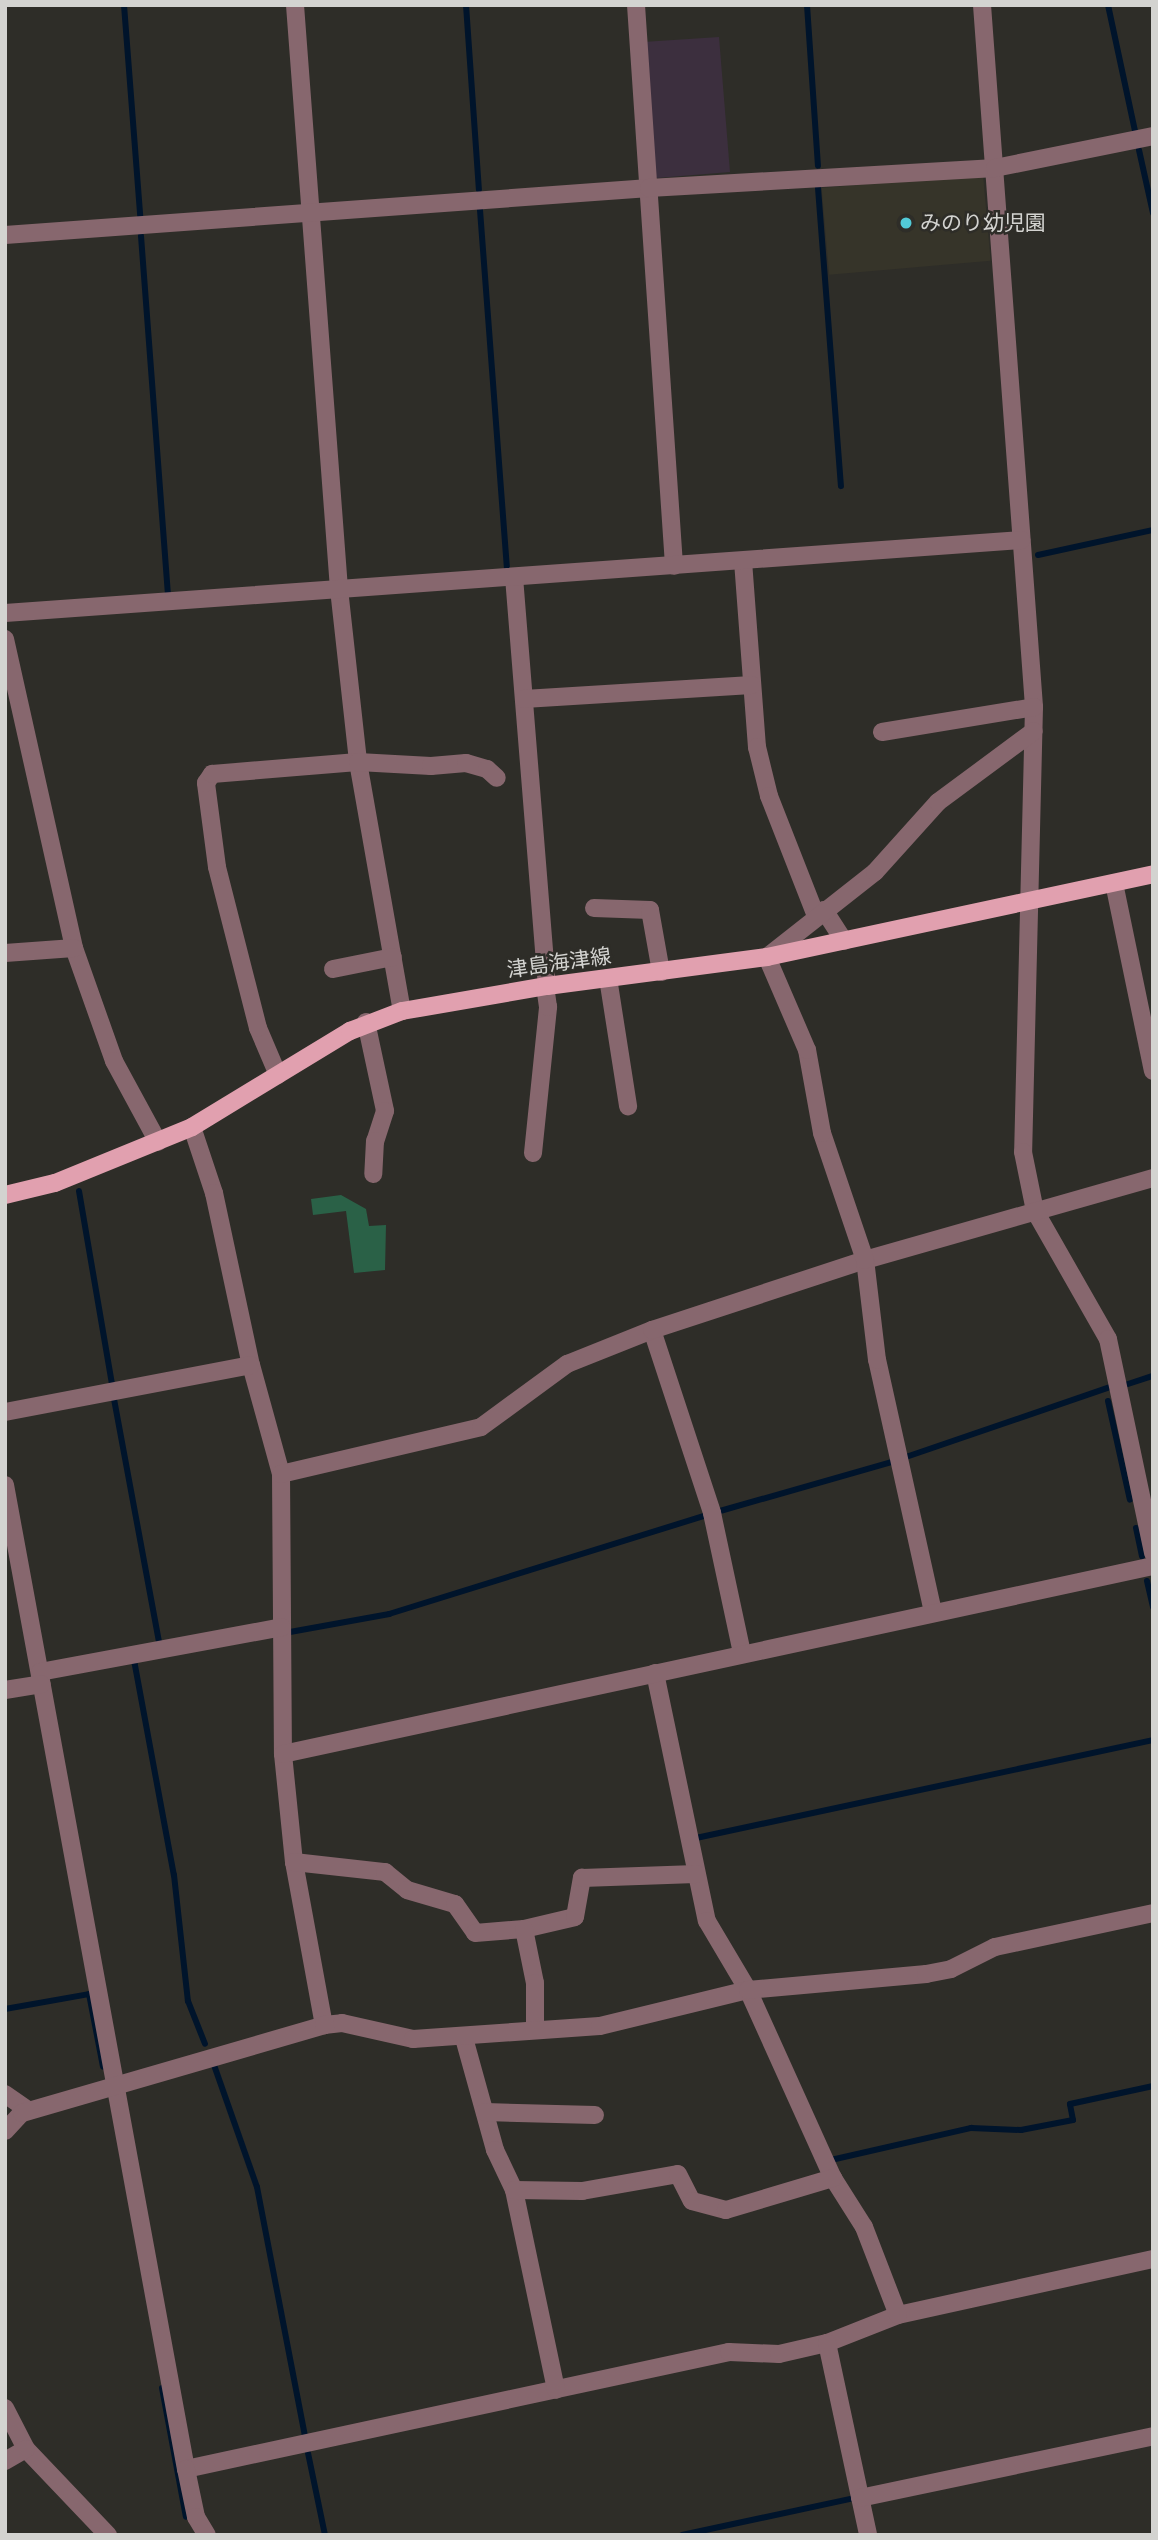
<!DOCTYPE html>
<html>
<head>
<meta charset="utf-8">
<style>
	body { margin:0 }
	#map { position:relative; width:1158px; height:2540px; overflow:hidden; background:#2e2d28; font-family:Merriweather,"Noto Sans JP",serif }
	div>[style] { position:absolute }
	.industrial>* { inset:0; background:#3c2f3e }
	.built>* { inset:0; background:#363429; transform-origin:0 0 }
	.green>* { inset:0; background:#2a6147 }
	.stream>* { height:6px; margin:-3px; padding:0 3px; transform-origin:3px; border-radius:3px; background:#00142b }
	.minor>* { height:18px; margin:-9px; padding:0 9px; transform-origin:9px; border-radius:9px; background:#87676e }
	.major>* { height:18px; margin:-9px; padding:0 9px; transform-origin:9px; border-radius:9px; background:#e1a0af }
	.dots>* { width:19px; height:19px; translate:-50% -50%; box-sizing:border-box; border:4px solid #2e2d28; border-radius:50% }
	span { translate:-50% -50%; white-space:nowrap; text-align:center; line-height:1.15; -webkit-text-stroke:5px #2e2d28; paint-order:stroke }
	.poi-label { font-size:21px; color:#d3d3d0 }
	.left { translate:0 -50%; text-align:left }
	.street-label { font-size:21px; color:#d3d3d0 }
	.frame { position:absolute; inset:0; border:7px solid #d3d3d0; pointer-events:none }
</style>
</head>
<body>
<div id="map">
	<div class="industrial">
		<div style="clip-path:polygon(719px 37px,730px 172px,657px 178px,653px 173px,643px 42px)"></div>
	</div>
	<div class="built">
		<div style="left:983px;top:174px;width:87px;height:162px;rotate:85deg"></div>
	</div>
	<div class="green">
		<div style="clip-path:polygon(341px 1195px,366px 1209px,369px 1226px,386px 1225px,385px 1270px,354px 1273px,346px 1211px,313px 1215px,311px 1199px)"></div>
	</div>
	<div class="stream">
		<div style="left:124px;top:5px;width:211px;rotate:85.6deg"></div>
		<div style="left:466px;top:5px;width:185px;rotate:86deg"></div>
		<div style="left:807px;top:5px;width:161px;rotate:86.1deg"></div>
		<div style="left:1108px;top:5px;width:129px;rotate:77.9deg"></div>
		<div style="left:1139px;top:150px;width:65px;rotate:77.5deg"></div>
		<div style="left:818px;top:188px;width:299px;rotate:85.6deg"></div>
		<div style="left:480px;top:210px;width:362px;rotate:85.7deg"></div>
		<div style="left:141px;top:236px;width:359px;rotate:85.7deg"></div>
		<div style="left:1038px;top:555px;width:118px;rotate:-12.3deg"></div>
		<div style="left:79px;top:1191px;width:197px;rotate:80.3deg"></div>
		<div style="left:1128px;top:1384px;width:26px;rotate:-18deg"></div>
		<div style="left:114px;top:1399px;width:247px;rotate:79.5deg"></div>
		<div style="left:1108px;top:1401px;width:101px;rotate:77.5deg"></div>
		<div style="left:903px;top:1458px;width:217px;rotate:-18.9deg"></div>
		<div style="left:720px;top:1511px;width:179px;rotate:-15.9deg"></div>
		<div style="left:1136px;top:1528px;width:29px;rotate:78deg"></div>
		<div style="left:1147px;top:1581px;width:27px;rotate:77deg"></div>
		<div style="left:290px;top:1632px;width:101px;rotate:-10.3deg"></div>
		<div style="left:389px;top:1614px;width:330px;rotate:-17.3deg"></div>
		<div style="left:134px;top:1660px;width:219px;rotate:79.5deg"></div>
		<div style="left:174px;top:1875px;width:127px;rotate:83.7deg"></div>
		<div style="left:188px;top:2001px;width:46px;rotate:68.4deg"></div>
		<div style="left:696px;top:1838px;width:467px;rotate:-12.1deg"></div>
		<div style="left:5px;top:2009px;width:85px;rotate:-10.1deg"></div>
		<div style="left:89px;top:1994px;width:74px;rotate:79.1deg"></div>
		<div style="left:214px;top:2065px;width:129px;rotate:70.6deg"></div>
		<div style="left:257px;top:2187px;width:255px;rotate:79.1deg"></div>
		<div style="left:831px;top:2160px;width:144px;rotate:-12.9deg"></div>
		<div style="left:971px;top:2128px;width:50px;rotate:2.3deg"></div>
		<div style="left:1021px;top:2130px;width:53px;rotate:-10.9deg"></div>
		<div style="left:1073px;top:2120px;width:16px;rotate:-101deg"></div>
		<div style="left:1070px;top:2104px;width:85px;rotate:-12.2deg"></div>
		<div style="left:162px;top:2388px;width:131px;rotate:79.5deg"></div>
		<div style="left:308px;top:2453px;width:84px;rotate:78.3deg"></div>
		<div style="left:682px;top:2535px;width:177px;rotate:-12.1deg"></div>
	</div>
	<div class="minor">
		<div style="left:295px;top:5px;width:586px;rotate:85.69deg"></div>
		<div style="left:339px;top:589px;width:174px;rotate:83.7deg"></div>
		<div style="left:358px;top:762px;width:253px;rotate:80deg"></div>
		<div style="left:636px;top:5px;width:562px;rotate:86.12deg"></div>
		<div style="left:982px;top:5px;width:704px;rotate:85.76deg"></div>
		<div style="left:1034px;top:707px;width:445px;rotate:91.4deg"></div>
		<div style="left:1023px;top:1152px;width:60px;rotate:78.5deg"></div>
		<div style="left:1035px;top:1211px;width:147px;rotate:60.3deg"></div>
		<div style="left:1108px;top:1339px;width:219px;rotate:78.1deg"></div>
		<div style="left:5px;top:235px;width:646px;rotate:-4.17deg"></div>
		<div style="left:649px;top:188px;width:347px;rotate:-3.3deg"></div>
		<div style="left:995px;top:168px;width:161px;rotate:-11.4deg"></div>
		<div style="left:743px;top:561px;width:187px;rotate:85.7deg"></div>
		<div style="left:757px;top:747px;width:50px;rotate:76.2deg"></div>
		<div style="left:769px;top:796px;width:129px;rotate:68.6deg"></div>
		<div style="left:514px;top:577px;width:410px;rotate:85.4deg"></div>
		<div style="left:5px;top:613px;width:1019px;rotate:-4.11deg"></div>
		<div style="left:5px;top:639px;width:317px;rotate:77.4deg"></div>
		<div style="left:74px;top:948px;width:120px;rotate:70.5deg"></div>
		<div style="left:114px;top:1061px;width:92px;rotate:61.5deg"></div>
		<div style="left:524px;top:699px;width:228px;rotate:-3.5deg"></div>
		<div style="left:882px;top:732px;width:154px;rotate:-9.3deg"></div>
		<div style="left:1114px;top:883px;width:192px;rotate:78.3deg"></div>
		<div style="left:594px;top:908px;width:56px;rotate:2deg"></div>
		<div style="left:650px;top:910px;width:63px;rotate:79.9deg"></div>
		<div style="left:824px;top:910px;width:37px;rotate:57deg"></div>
		<div style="left:5px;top:953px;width:69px;rotate:-4.1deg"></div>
		<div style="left:333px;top:969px;width:61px;rotate:-11.3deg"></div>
		<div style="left:608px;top:978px;width:130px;rotate:81.1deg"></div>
		<div style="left:366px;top:1022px;width:91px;rotate:77.9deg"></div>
		<div style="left:385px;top:1111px;width:32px;rotate:108deg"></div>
		<div style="left:375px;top:1141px;width:33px;rotate:93deg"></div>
		<div style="left:278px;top:1075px;width:51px;rotate:-113.1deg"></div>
		<div style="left:258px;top:1028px;width:166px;rotate:-104.3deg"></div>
		<div style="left:217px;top:867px;width:85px;rotate:-97.5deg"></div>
		<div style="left:206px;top:783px;width:11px;rotate:-56deg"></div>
		<div style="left:212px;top:774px;width:146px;rotate:-4.7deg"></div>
		<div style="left:358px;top:762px;width:73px;rotate:3.1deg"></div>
		<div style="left:431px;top:766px;width:35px;rotate:-5deg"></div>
		<div style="left:466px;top:763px;width:22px;rotate:16deg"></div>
		<div style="left:487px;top:769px;width:13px;rotate:42deg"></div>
		<div style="left:192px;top:1127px;width:70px;rotate:71.6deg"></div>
		<div style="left:214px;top:1193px;width:176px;rotate:77.9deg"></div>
		<div style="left:251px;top:1365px;width:113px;rotate:74.6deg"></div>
		<div style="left:281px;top:1474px;width:280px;rotate:89.6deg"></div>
		<div style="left:283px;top:1754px;width:109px;rotate:84.2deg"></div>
		<div style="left:294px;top:1862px;width:166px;rotate:79.6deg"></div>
		<div style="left:533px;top:1153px;width:147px;rotate:-84.1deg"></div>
		<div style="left:548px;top:1007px;width:21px;rotate:-98deg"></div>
		<div style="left:652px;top:1330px;width:193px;rotate:71.8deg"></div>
		<div style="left:712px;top:1513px;width:143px;rotate:77.9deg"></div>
		<div style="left:5px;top:1412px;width:250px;rotate:-10.8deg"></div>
		<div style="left:281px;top:1474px;width:205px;rotate:-13.2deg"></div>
		<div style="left:481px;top:1427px;width:107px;rotate:-36.2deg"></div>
		<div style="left:567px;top:1364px;width:92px;rotate:-21.8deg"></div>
		<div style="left:652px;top:1330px;width:224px;rotate:-18.2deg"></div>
		<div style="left:865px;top:1260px;width:299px;rotate:-15.9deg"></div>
		<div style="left:5px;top:1485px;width:1001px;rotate:79.58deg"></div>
		<div style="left:186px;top:2469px;width:555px;rotate:-12.16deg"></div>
		<div style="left:729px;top:2352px;width:50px;rotate:2.3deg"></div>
		<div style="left:779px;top:2354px;width:49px;rotate:-12.9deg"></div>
		<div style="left:827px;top:2343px;width:76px;rotate:-21.5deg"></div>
		<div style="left:898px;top:2315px;width:261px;rotate:-12.4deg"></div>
		<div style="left:933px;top:1612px;width:258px;rotate:-102.5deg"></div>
		<div style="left:877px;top:1360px;width:101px;rotate:-96.8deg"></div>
		<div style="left:865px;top:1260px;width:134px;rotate:-108.7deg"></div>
		<div style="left:822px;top:1133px;width:84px;rotate:-100.2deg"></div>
		<div style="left:807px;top:1050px;width:101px;rotate:-113.3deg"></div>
		<div style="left:767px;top:957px;width:137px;rotate:-38.2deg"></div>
		<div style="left:875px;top:872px;width:94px;rotate:-48deg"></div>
		<div style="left:938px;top:802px;width:119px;rotate:-36.5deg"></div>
		<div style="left:40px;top:1672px;width:246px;rotate:-10.5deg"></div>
		<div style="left:655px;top:1673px;width:253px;rotate:78.2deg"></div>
		<div style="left:707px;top:1921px;width:80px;rotate:59.3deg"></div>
		<div style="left:748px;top:1990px;width:206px;rotate:65.7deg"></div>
		<div style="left:833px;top:2178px;width:58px;rotate:57.7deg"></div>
		<div style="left:864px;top:2227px;width:94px;rotate:68.9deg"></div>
		<div style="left:5px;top:1690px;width:37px;rotate:-9deg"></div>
		<div style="left:283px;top:1754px;width:890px;rotate:-12.19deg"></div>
		<div style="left:294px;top:1862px;width:92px;rotate:6.3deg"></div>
		<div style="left:385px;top:1872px;width:28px;rotate:39deg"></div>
		<div style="left:407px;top:1890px;width:50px;rotate:16.3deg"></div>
		<div style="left:455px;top:1904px;width:35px;rotate:55deg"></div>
		<div style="left:475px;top:1933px;width:49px;rotate:-4.7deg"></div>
		<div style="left:524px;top:1929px;width:52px;rotate:-13.2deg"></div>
		<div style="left:575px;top:1917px;width:40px;rotate:-80deg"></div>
		<div style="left:582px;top:1878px;width:114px;rotate:-2deg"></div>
		<div style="left:524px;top:1929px;width:55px;rotate:78.5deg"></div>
		<div style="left:535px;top:1983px;width:44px;rotate:90deg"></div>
		<div style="left:464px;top:2038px;width:116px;rotate:74.5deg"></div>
		<div style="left:495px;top:2150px;width:44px;rotate:64.6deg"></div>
		<div style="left:514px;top:2190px;width:204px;rotate:78.1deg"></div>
		<div style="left:5px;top:2094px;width:29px;rotate:35deg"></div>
		<div style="left:485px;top:2112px;width:110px;rotate:1.6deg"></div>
		<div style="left:5px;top:2131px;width:25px;rotate:-47deg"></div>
		<div style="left:22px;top:2113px;width:315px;rotate:-16.2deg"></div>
		<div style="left:324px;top:2025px;width:18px;rotate:-6deg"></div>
		<div style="left:342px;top:2023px;width:73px;rotate:12.7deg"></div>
		<div style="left:413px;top:2039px;width:187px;rotate:-4deg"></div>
		<div style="left:600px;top:2026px;width:152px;rotate:-13.7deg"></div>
		<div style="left:748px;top:1990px;width:179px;rotate:-5.1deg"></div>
		<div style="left:926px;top:1974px;width:25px;rotate:-11deg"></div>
		<div style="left:951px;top:1969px;width:49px;rotate:-26.6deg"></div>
		<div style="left:995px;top:1947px;width:162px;rotate:-12.1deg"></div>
		<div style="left:514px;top:2190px;width:68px;rotate:0.8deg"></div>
		<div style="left:582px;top:2191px;width:97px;rotate:-10deg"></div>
		<div style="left:678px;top:2174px;width:30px;rotate:63deg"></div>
		<div style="left:692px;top:2201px;width:35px;rotate:15deg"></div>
		<div style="left:726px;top:2210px;width:112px;rotate:-16.7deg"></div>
		<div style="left:827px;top:2343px;width:196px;rotate:77.9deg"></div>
		<div style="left:5px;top:2408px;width:46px;rotate:62.9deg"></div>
		<div style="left:26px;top:2449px;width:119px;rotate:46.4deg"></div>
		<div style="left:5px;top:2461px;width:24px;rotate:-30deg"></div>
		<div style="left:186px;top:2469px;width:49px;rotate:78.2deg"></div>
		<div style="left:196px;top:2517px;width:21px;rotate:59deg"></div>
		<div style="left:860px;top:2498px;width:299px;rotate:-11.9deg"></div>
	</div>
	<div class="major">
		<div style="left:5px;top:1195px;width:51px;rotate:-13.5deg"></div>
		<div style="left:55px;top:1183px;width:148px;rotate:-22.2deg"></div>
		<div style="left:192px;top:1127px;width:185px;rotate:-31.3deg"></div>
		<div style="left:350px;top:1031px;width:56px;rotate:-21deg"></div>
		<div style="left:402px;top:1011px;width:147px;rotate:-9.8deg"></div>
		<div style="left:547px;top:986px;width:222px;rotate:-7.5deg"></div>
		<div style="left:767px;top:957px;width:395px;rotate:-12.1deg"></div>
	</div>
	<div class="dots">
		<div style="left:906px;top:223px;background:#52cbd8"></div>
	</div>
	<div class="poi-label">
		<span class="left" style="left:920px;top:223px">みのり幼児園</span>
	</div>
	<div class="street-label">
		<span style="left:559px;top:963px;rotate:-8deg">津島海津線</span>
	</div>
	<div class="frame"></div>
</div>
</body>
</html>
